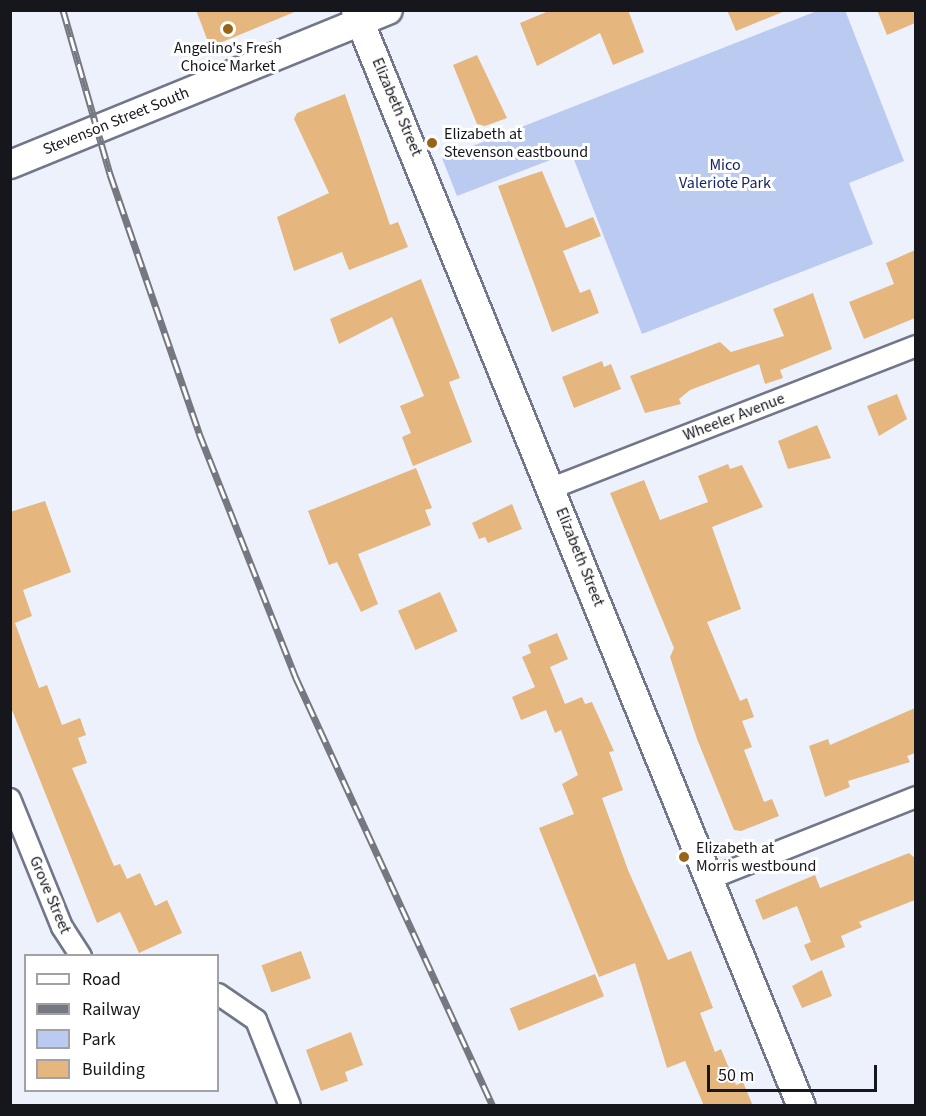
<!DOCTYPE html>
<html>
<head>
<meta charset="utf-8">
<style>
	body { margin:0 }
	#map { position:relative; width:926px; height:1116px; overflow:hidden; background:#edf1fc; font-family:"Source Sans 3",sans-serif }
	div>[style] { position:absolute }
	.green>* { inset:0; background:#bbcaf1 }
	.building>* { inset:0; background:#e5b67e; transform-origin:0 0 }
	.roads { filter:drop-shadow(2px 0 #717788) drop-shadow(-2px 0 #717788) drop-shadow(0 2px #717788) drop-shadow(0 -2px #717788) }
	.street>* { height:20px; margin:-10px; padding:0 10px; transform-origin:10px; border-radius:10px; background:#fff }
	.secondary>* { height:27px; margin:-13.5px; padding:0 13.5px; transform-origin:13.5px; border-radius:13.5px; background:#fff }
	.rail>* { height:7px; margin-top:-3.5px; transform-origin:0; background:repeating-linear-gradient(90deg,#fff 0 14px,#757880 0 28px); box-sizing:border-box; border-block:2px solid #757880 }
	.dots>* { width:16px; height:16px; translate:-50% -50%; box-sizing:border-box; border:3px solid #fff; border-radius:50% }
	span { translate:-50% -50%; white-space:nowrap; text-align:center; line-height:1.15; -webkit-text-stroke:6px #fff; paint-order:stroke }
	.poi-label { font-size:16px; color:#15171d }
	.left { translate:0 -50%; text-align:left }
	.street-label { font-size:16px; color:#15171d }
	.park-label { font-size:16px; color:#152569 }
	.frame { position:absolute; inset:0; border:12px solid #15171d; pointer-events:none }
	.legend { position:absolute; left:24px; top:954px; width:195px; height:138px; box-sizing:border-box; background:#fff; border:2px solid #a1a2a5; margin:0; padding:8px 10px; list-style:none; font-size:18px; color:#15171d }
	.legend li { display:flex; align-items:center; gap:12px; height:30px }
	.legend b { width:30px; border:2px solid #a1a2a5 }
	.scale { position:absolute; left:707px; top:1065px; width:170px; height:27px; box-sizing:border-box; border:3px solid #15171d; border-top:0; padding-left:8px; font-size:18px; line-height:21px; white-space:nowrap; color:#15171d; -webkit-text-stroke:4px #fff; paint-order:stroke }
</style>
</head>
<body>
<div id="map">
	<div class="green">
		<div style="clip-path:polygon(845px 10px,904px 161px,849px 183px,873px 244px,642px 334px,571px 152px,457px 196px,442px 158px,817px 11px)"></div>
	</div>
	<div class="building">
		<div style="clip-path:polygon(196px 10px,297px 10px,297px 11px,210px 47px)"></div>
		<div style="clip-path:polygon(551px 10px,628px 10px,644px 52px,613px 65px,600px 33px,537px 66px,520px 23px)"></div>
		<div style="clip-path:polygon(727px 10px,785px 10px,785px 11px,736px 31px)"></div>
		<div style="clip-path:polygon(877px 10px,915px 10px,915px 23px,887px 35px)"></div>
		<div style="clip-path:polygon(477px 55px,507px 118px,485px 126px,477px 124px,453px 65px)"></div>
		<div style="clip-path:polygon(345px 94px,390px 225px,398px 222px,408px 247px,349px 270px,342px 252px,294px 271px,277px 217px,329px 193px,294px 119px,297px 113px)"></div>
		<div style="clip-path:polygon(542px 171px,566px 228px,593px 217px,601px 236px,563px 251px,580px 293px,590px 289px,599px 313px,552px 332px,498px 186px)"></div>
		<div style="clip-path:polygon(915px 250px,915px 318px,864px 339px,849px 302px,894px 284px,886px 263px)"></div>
		<div style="clip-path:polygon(421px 279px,460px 378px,449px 382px,472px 442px,413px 466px,402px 437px,411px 433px,400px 406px,424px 396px,392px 317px,339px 344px,330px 319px)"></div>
		<div style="clip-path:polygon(813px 293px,832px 349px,780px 370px,783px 378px,765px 384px,759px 364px,690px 390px,679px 399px,681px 404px,645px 413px,630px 376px,720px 342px,731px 352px,784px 336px,773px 309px)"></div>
		<div style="clip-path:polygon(602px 361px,604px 367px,611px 364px,621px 389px,574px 408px,562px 377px)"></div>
		<div style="clip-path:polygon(897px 394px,907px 419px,879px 436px,867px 406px)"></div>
		<div style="clip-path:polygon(817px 425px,831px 458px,788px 469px,778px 441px)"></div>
		<div style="clip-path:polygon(728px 464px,730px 469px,742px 465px,763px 507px,712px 527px,741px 609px,707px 622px,740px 701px,747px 698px,754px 717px,742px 721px,752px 747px,744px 750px,764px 802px,772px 799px,779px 816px,741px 831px,734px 830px,697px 739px,670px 657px,674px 648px,610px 493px,644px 480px,660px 520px,708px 502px,698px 476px)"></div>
		<div style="clip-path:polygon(416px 468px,432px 508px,425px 510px,431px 525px,358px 554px,378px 604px,361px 612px,337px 562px,329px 565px,308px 511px)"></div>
		<div style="clip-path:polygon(45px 501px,71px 572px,23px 590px,32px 616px,15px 623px,39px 688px,47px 685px,62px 725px,80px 718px,86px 735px,78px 738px,87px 763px,72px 768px,114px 866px,120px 864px,127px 879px,140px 873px,155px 906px,167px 900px,182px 933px,139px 953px,120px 912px,97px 923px,10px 705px,10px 512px)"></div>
		<div style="clip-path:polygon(512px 504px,522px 529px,488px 543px,485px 537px,479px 539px,472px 523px)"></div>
		<div style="left:440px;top:592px;width:43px;height:46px;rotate:66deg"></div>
		<div style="clip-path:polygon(557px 633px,568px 659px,550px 667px,565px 704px,582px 697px,585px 704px,592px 702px,614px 751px,609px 752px,623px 790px,602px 798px,628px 870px,668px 960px,691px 951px,713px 1008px,700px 1013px,715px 1052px,721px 1049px,736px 1085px,743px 1082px,753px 1106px,704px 1106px,685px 1061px,667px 1068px,635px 963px,599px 977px,539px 828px,574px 814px,562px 784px,578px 775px,561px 730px,555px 733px,546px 710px,521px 720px,512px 697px,535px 687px,522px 657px,531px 653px,528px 645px)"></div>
		<div style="clip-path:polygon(915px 708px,915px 753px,907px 756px,910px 762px,848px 781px,850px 787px,825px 797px,809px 746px,828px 739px,830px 745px)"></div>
		<div style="clip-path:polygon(909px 853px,915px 858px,915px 900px,859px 922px,862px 927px,841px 936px,845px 947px,811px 961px,804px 945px,811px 942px,797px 906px,763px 920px,755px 900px,815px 875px,820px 888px)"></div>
		<div style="left:301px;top:951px;width:29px;height:42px;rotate:70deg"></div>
		<div style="clip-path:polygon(822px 970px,832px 996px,802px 1008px,792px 986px)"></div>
		<div style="left:595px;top:974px;width:24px;height:92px;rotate:68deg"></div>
		<div style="clip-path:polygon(351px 1032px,363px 1065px,345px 1072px,348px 1081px,321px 1091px,306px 1050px)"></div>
	</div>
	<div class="roads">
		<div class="street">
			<div style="left:552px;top:488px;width:391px;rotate:-21.3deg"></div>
			<div style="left:10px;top:799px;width:138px;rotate:67.9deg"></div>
			<div style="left:62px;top:927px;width:35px;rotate:57deg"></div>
			<div style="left:709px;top:879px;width:223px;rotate:-21.6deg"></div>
			<div style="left:218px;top:994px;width:46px;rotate:34.4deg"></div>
			<div style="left:256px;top:1020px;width:92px;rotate:68.4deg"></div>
		</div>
		<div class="secondary">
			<div style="left:355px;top:10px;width:1183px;rotate:67.86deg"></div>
			<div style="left:10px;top:164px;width:408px;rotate:-22.2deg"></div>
		</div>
	</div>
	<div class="rail">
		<div style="left:63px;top:10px;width:171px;rotate:74deg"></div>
		<div style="left:110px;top:174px;width:274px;rotate:71deg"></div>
		<div style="left:199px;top:433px;width:264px;rotate:68.4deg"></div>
		<div style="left:296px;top:678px;width:471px;rotate:65.3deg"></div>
	</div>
	<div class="dots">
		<div style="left:228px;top:29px;background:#976418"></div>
		<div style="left:432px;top:143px;background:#976418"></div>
		<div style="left:684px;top:857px;background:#976418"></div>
	</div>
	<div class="poi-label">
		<span style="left:228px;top:57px">Angelino's Fresh<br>Choice Market</span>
		<span class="left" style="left:444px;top:143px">Elizabeth at<br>Stevenson eastbound</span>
		<span class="left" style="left:696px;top:857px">Elizabeth at<br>Morris westbound</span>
	</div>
	<div class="street-label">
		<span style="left:397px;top:107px;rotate:67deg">Elizabeth Street</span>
		<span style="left:116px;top:121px;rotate:-22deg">Stevenson Street South</span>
		<span style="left:734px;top:417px;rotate:-21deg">Wheeler Avenue</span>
		<span style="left:580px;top:557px;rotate:68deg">Elizabeth Street</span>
		<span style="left:50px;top:895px;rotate:67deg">Grove Street</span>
	</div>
	<div class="park-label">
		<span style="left:725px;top:174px">Mico<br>Valeriote Park</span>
	</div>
	<div class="frame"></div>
	<ul class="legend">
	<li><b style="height:8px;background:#fff"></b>Road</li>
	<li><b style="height:8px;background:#757880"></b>Railway</li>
	<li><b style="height:16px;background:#bbcaf1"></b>Park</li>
	<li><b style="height:16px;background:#e5b67e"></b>Building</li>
	</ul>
	<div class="scale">50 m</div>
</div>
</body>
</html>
